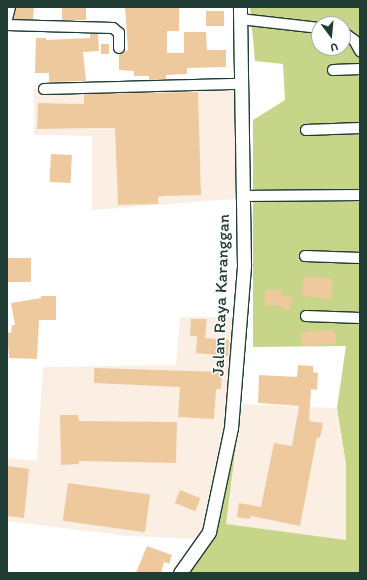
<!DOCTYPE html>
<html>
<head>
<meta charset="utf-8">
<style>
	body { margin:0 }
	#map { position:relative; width:367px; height:580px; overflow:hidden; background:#fff; font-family:Itim,sans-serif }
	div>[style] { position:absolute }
	.built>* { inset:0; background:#faefe2 }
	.green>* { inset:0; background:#c7d589 }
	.building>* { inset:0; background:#eec99e; transform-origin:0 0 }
	.roads { filter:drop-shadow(1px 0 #1f3d34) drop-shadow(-1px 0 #1f3d34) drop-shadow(0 1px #1f3d34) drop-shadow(0 -1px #1f3d34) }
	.minor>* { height:10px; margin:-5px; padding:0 5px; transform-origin:5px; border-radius:5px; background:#fff }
	.tertiary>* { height:13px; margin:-6.5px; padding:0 6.5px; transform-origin:6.5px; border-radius:6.5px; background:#fff }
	span { translate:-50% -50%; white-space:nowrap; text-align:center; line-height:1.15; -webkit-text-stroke:3px #fff; paint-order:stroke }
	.street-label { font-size:17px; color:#1f3d34 }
	.frame { position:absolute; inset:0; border:8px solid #1f3d34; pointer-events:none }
	.north { position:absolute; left:311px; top:16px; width:40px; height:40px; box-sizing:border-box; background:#fff; border:1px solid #a5b1ae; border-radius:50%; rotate:164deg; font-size:11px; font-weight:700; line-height:16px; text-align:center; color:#1f3d34 }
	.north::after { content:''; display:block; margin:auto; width:14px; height:18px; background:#1f3d34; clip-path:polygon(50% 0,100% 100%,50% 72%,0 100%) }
</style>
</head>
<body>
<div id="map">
	<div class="built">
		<div style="clip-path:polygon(evenodd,234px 82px,236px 199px,92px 210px,92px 136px,34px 135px,34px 88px,234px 82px,197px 91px,201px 194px,163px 196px,158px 197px,158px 204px,118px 205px,114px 93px,197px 91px,234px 82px,85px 92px,108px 92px,108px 109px,84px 109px,85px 92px,234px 82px,38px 103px,77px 104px,77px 129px,37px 129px,38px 103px,234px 82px,85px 113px,107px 128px,85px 129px,85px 113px)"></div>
		<div style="clip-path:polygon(180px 317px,234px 317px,225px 425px,214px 491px,205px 527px,196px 539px,128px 536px,7px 521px,7px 458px,37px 461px,43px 367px,176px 365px)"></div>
		<div style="clip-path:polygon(242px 404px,337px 408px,346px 464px,346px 540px,226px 524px,235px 441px)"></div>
	</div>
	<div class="green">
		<div style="clip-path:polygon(evenodd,250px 7px,360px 7px,360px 573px,180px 573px,201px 546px,231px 428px,238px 428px,226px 524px,346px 540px,346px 464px,337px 408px,346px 346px,253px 347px,253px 120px,285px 100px,283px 64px,255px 61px,250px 7px,319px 24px,343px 24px,343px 48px,319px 48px,319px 24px)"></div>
	</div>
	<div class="building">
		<div style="clip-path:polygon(16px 7px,34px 7px,33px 19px,14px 19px)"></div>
		<div style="left:62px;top:7px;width:24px;height:13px"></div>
		<div style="clip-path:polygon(125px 7px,179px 7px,179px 31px,167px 31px,167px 53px,184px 53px,184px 32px,206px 32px,207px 50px,226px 50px,226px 67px,187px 68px,187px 74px,166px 75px,166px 79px,149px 80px,149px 76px,134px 76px,134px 71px,119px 70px,119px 54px,128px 50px)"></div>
		<div style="left:224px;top:11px;width:15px;height:18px;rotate:90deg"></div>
		<div style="clip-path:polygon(90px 34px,98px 34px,99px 51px,83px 52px,86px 81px,49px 82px,49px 73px,35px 73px,36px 38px,46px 38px,46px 40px,90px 38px)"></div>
		<div style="left:101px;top:44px;width:8px;height:10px"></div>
		<div style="clip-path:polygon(198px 92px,201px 195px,163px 196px,158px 197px,158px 204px,118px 205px,115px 128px,37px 129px,38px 103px,84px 104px,84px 94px)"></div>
		<div style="left:51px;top:154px;width:21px;height:28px;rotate:3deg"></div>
		<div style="left:7px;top:258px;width:24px;height:24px"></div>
		<div style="left:304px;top:276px;width:29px;height:20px;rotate:6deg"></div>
		<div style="clip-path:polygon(265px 290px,281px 290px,281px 296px,292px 297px,290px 310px,281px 309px,282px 306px,265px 305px)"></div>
		<div style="clip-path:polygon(41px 296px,56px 296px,56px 320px,39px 320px,37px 359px,9px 358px,7px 332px,11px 333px,12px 325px,15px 325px,11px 303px,41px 298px)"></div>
		<div style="clip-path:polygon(191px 319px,207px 319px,205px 338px,229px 340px,228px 356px,196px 353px,197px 336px,190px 336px)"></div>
		<div style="left:335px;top:330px;width:14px;height:34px;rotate:86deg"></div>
		<div style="clip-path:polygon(298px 365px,313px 366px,313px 372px,318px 373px,317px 390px,311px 389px,309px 421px,323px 423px,320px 438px,317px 437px,300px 526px,251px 516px,250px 519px,237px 517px,239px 503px,261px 507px,274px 443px,292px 446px,299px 406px,258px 403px,259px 375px,297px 377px)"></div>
		<div style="clip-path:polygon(94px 368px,222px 372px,221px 389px,216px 389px,214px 419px,178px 417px,180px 387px,94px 383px)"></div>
		<div style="clip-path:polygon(60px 415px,78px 415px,79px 421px,177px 422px,176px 463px,79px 461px,79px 464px,61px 465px)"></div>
		<div style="clip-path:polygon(7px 466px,29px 469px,24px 518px,7px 516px)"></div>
		<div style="left:68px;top:483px;width:83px;height:38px;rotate:8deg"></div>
		<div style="left:180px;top:490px;width:22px;height:14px;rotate:22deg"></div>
		<div style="clip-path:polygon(147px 546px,172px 555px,169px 564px,164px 562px,161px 573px,136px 573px)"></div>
	</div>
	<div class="roads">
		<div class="minor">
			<div style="left:7px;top:19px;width:12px;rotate:-76deg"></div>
			<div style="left:240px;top:19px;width:80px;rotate:6.5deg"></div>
			<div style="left:7px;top:25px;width:106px;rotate:1.6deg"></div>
			<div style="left:113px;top:28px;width:8px;rotate:40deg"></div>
			<div style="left:119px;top:33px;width:15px;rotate:90deg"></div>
			<div style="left:343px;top:32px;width:14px;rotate:36deg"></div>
			<div style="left:354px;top:40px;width:13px;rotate:61deg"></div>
			<div style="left:333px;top:70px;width:27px;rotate:-2deg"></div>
			<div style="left:44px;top:89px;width:197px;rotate:-1.5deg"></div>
			<div style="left:306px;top:130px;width:54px;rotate:-2.1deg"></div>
			<div style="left:243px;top:196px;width:117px;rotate:-0.5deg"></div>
			<div style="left:305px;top:256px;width:55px;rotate:2.1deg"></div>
			<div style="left:306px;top:316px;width:54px;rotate:2.1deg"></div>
		</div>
		<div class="tertiary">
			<div style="left:180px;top:573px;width:50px;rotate:-54.7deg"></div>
			<div style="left:209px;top:532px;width:106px;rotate:-78.1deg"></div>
			<div style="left:231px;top:428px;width:164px;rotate:-85.4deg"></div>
			<div style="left:244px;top:265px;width:258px;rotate:-90.9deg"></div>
		</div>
	</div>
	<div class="street-label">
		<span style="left:221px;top:295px;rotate:-88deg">Jalan Raya Karanggan</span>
	</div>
	<div class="frame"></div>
	<div class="north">U</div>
</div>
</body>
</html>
